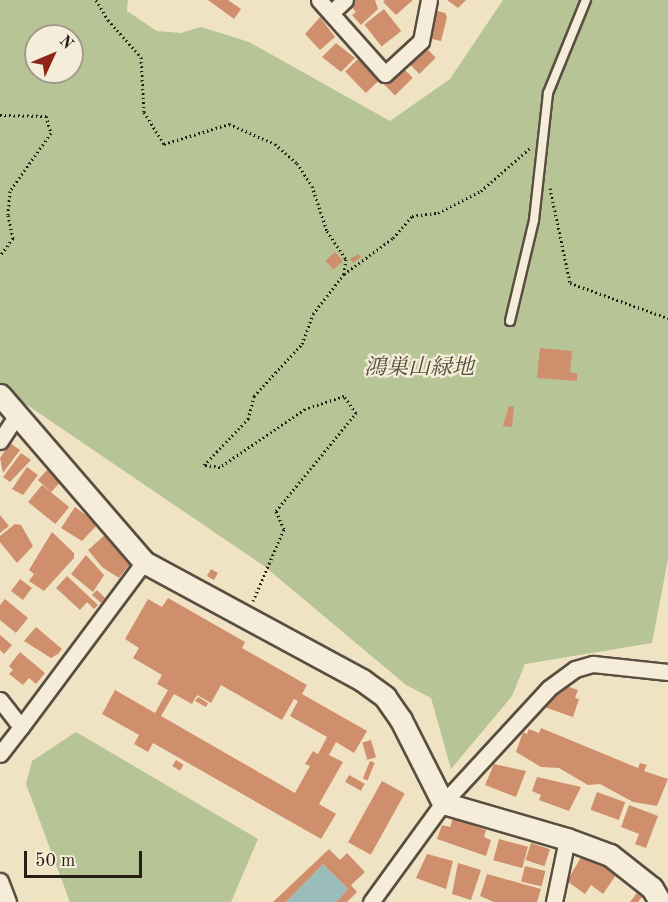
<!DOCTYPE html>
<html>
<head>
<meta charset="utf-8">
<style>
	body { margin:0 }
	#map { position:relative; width:668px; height:902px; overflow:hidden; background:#f0e3c4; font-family:"Old Standard TT","Noto Serif JP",serif }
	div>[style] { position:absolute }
	.green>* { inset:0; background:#b7c496 }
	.water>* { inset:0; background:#9bbdb9 }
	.building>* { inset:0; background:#cf8f6c; transform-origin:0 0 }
	.path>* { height:3px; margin-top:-1.5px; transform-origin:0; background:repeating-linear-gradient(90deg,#271d14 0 1.5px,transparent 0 4.5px) }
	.roads { filter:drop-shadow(2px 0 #594e40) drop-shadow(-2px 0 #594e40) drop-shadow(0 2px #594e40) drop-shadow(0 -2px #594e40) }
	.lane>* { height:8px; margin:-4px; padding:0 4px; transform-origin:4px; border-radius:4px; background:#f5edd9 }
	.street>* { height:15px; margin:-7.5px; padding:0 7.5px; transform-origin:7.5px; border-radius:7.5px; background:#f5edd9 }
	.secondary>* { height:21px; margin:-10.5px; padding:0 10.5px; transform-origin:10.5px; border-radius:10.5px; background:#f5edd9 }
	span { translate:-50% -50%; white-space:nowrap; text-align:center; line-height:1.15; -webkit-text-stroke:4.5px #f5edd9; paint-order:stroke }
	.park-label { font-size:22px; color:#524f3b; font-style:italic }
	.north { position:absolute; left:24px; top:24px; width:60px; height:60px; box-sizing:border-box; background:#f5edd9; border:2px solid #a39a8a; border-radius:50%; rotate:46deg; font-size:16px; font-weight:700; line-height:24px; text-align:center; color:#271d14 }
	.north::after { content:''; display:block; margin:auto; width:21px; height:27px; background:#8f2418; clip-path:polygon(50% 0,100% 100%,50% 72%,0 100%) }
	.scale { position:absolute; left:24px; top:851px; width:118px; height:27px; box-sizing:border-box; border:3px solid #271d14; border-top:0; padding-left:8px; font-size:18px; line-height:21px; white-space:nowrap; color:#271d14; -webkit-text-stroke:4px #f5edd9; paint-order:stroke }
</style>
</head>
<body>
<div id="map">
	<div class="green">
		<div style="clip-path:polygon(evenodd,0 0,128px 0,127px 11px,157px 31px,181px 33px,201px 27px,249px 42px,390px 121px,450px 79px,503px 0,668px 0,668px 559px,652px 643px,525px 664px,512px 696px,451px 769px,431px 698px,406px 685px,264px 566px,8px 392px,0 384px,0 0,36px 36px,72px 36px,72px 72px,36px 72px,36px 36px)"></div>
		<div style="clip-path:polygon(76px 732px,258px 839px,231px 902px,70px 902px,26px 784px,32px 761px)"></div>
	</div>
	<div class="water">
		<div style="clip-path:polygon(323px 864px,348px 889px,336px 902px,286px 902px)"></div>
	</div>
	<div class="building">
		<div style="clip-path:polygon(208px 0,228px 0,241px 9px,234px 19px)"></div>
		<div style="clip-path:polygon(352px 0,375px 0,378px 9px,361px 25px,352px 15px,356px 12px,348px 3px)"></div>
		<div style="clip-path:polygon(413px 0,396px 15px,383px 2px,385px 0)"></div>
		<div style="clip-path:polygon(447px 0,466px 0,458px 8px)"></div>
		<div style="left:384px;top:9px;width:28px;height:25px;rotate:52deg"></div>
		<div style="clip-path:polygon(434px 10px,445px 13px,447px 17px,441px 41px,427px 38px)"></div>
		<div style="clip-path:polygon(320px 17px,335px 37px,320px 50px,305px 34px)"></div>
		<div style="clip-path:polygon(336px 43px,355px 58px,341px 72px,322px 57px)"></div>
		<div style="left:423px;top:45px;width:18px;height:23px;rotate:45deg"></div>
		<div style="left:358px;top:59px;width:30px;height:18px;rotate:46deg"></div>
		<div style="left:400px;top:65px;width:18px;height:25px;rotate:45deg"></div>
		<div style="left:335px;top:252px;width:12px;height:13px;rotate:48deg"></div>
		<div style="clip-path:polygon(358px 254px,361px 257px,353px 263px,350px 259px)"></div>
		<div style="clip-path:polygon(540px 348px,572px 351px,570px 372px,577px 374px,577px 381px,537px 378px)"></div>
		<div style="clip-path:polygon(509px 406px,514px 407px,512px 427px,503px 426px)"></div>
		<div style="clip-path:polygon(10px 443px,20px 450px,3px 473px,0 458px)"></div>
		<div style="clip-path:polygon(21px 453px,31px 460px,10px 482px,3px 477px)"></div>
		<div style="clip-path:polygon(27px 467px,38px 475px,23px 495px,12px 489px)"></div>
		<div style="left:48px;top:469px;width:18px;height:15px;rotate:43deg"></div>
		<div style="left:42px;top:485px;width:35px;height:22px;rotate:39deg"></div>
		<div style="clip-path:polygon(75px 507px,98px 524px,82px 541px,61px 528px)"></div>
		<div style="clip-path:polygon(0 515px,9px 526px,0 533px)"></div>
		<div style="clip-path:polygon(15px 524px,21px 525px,33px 546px,17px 563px,0 542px,0 536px)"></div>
		<div style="clip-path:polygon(52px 532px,74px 553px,74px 558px,44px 591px,29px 581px,34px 574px,29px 570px)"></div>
		<div style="clip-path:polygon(106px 534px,131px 563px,119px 578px,102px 567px,88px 550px)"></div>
		<div style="clip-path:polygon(86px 555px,104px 575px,93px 592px,71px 574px)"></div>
		<div style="left:211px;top:569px;width:8px;height:8px;rotate:30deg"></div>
		<div style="clip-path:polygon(67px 576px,98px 605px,94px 609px,87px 602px,80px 610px,56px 588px)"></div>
		<div style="left:20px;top:579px;width:15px;height:15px;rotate:37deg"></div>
		<div style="clip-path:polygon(97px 590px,105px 598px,101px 603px,92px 595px)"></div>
		<div style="clip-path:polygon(evenodd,168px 598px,245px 642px,242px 648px,307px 685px,302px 694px,367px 731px,354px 753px,336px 742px,329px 755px,343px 762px,319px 804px,336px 814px,321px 839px,153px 743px,148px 752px,134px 744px,139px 735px,102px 714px,115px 690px,155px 713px,168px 690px,157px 684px,162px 675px,133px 658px,139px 648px,125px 639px,148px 599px,162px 607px,168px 598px,221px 685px,282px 720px,294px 699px,298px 701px,290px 716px,327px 737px,318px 754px,313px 751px,305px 764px,310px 766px,295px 793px,161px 716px,174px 694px,192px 704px,197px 695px,211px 703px,221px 685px)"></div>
		<div style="clip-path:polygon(5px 599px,28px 618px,16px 633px,0 620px,0 605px)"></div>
		<div style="clip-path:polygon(36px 627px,62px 649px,58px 654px,51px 658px,24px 641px)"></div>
		<div style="clip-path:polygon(0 635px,12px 645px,4px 654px,0 650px)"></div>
		<div style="clip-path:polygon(20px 652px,45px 673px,36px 684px,29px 678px,23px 685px,9px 674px,13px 670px,9px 666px)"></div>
		<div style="clip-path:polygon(563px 685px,578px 690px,575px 698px,579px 699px,573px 717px,544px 707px)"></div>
		<div style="clip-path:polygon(198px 697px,208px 703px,206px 707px,195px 701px)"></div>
		<div style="clip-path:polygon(541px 728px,638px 768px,640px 763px,647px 765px,644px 771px,668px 779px,657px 806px,633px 802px,600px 784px,588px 785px,559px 768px,541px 767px,516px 752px,523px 732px,527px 734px,529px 729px,539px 733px)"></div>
		<div style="left:371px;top:740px;width:18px;height:9px;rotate:74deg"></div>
		<div style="left:176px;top:760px;width:9px;height:7px;rotate:32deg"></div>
		<div style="left:370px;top:761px;width:5px;height:19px;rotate:22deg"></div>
		<div style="clip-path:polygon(494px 764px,526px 771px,516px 797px,485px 785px)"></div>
		<div style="left:349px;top:775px;width:18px;height:8px;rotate:29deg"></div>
		<div style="clip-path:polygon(537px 777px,581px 787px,569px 811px,539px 800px,541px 795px,532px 791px)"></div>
		<div style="left:382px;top:781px;width:26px;height:70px;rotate:29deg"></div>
		<div style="left:597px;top:792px;width:30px;height:19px;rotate:20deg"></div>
		<div style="clip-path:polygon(629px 805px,658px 816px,646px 848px,635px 844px,639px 834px,621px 827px)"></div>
		<div style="clip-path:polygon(453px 818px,486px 830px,484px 837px,491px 840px,486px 856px,437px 839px,442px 825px,450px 827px)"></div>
		<div style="left:499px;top:839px;width:30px;height:22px;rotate:15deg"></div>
		<div style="left:531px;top:843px;width:20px;height:18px;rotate:18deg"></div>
		<div style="clip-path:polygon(329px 849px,340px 860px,347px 853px,365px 872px,351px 885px,357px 892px,347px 902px,336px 902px,348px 889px,323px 864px,286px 902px,273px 902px)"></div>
		<div style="clip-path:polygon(427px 854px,453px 861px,446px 889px,416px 878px)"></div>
		<div style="clip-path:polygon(583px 854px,616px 875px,603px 894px,591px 885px,585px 894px,567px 881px)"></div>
		<div style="clip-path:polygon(458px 863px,481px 870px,471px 900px,452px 894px)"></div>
		<div style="left:525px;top:866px;width:21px;height:16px;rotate:14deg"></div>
		<div style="clip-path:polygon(487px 874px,541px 889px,537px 902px,494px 902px,480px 896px)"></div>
		<div style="clip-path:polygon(637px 893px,642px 897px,638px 902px,630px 902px)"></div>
	</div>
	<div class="path">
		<div style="left:96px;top:0;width:23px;rotate:59deg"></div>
		<div style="left:108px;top:20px;width:50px;rotate:48.3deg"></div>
		<div style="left:141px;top:57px;width:55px;rotate:86.9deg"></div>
		<div style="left:144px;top:112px;width:38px;rotate:58deg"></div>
		<div style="left:164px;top:144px;width:68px;rotate:-17.1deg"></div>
		<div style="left:229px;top:124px;width:50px;rotate:23.5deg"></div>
		<div style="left:275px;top:144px;width:29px;rotate:41deg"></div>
		<div style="left:297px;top:163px;width:27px;rotate:57deg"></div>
		<div style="left:312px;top:186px;width:47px;rotate:71.6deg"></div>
		<div style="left:327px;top:231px;width:34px;rotate:56deg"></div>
		<div style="left:346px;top:259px;width:15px;rotate:98deg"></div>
		<div style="left:0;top:115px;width:46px;rotate:1.2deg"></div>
		<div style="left:46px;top:116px;width:18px;rotate:74deg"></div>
		<div style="left:51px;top:133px;width:71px;rotate:125.3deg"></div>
		<div style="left:10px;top:191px;width:24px;rotate:95deg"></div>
		<div style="left:8px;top:215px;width:24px;rotate:78deg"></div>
		<div style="left:13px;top:238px;width:22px;rotate:126deg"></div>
		<div style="left:550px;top:188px;width:97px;rotate:78.1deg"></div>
		<div style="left:570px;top:283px;width:104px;rotate:19.7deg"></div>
		<div style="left:253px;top:601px;width:78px;rotate:-66.7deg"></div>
		<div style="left:284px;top:529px;width:20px;rotate:-114deg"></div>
		<div style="left:276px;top:511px;width:127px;rotate:-50.8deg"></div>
		<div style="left:356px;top:413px;width:21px;rotate:-125deg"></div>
		<div style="left:344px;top:396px;width:41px;rotate:161.6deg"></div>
		<div style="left:305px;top:409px;width:103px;rotate:145.7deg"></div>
		<div style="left:220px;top:467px;width:16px;rotate:-173deg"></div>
		<div style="left:204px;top:465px;width:64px;rotate:-46.3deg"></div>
		<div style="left:248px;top:419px;width:24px;rotate:-75deg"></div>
		<div style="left:254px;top:396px;width:71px;rotate:-47.3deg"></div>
		<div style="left:302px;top:344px;width:32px;rotate:-70deg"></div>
		<div style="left:313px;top:314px;width:51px;rotate:-52.2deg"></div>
		<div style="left:344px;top:274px;width:61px;rotate:-36.3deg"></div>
		<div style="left:393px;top:238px;width:29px;rotate:-49deg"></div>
		<div style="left:412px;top:216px;width:26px;rotate:-7deg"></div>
		<div style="left:438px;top:213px;width:48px;rotate:-27.1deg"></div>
		<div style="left:481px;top:191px;width:65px;rotate:-41.3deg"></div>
	</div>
	<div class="roads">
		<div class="lane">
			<div style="left:510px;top:321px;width:104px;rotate:-76.6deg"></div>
			<div style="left:534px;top:220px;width:128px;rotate:-83.7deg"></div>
			<div style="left:548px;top:93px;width:100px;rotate:-67.8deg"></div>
		</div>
		<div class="street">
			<div style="left:319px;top:0;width:99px;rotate:48.3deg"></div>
			<div style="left:385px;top:74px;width:49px;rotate:-42.5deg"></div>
			<div style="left:421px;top:41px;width:42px;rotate:-79deg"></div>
			<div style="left:331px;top:13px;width:19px;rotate:-43deg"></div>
			<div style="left:0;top:441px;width:31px;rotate:-57deg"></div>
			<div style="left:0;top:700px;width:34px;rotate:52deg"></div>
			<div style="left:21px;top:727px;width:34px;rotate:128deg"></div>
			<div style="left:21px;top:727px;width:206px;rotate:-53.3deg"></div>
			<div style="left:0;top:881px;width:22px;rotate:69deg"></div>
			<div style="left:371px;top:902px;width:122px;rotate:-54deg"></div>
			<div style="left:443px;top:803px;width:156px;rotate:-47.3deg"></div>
			<div style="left:549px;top:688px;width:32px;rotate:-36deg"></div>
			<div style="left:575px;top:669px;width:19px;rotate:-16deg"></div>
			<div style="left:593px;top:664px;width:75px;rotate:6.1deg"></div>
			<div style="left:554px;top:902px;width:64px;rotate:-78.3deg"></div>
		</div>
		<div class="secondary">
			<div style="left:0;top:395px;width:221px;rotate:49.2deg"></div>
			<div style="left:144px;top:562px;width:248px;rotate:28.4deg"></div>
			<div style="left:362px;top:680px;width:29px;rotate:36deg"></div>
			<div style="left:385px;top:697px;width:28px;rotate:55deg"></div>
			<div style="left:401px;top:720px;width:93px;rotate:63.2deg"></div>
			<div style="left:443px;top:803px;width:129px;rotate:16.2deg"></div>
			<div style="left:567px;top:839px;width:46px;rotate:20.4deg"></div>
			<div style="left:610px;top:855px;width:53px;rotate:38.2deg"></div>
			<div style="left:652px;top:888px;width:16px;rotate:60deg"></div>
		</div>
	</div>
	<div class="park-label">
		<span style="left:419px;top:369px">鴻巣山緑地</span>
	</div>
	<div class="north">N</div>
	<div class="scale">50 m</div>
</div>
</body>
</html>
